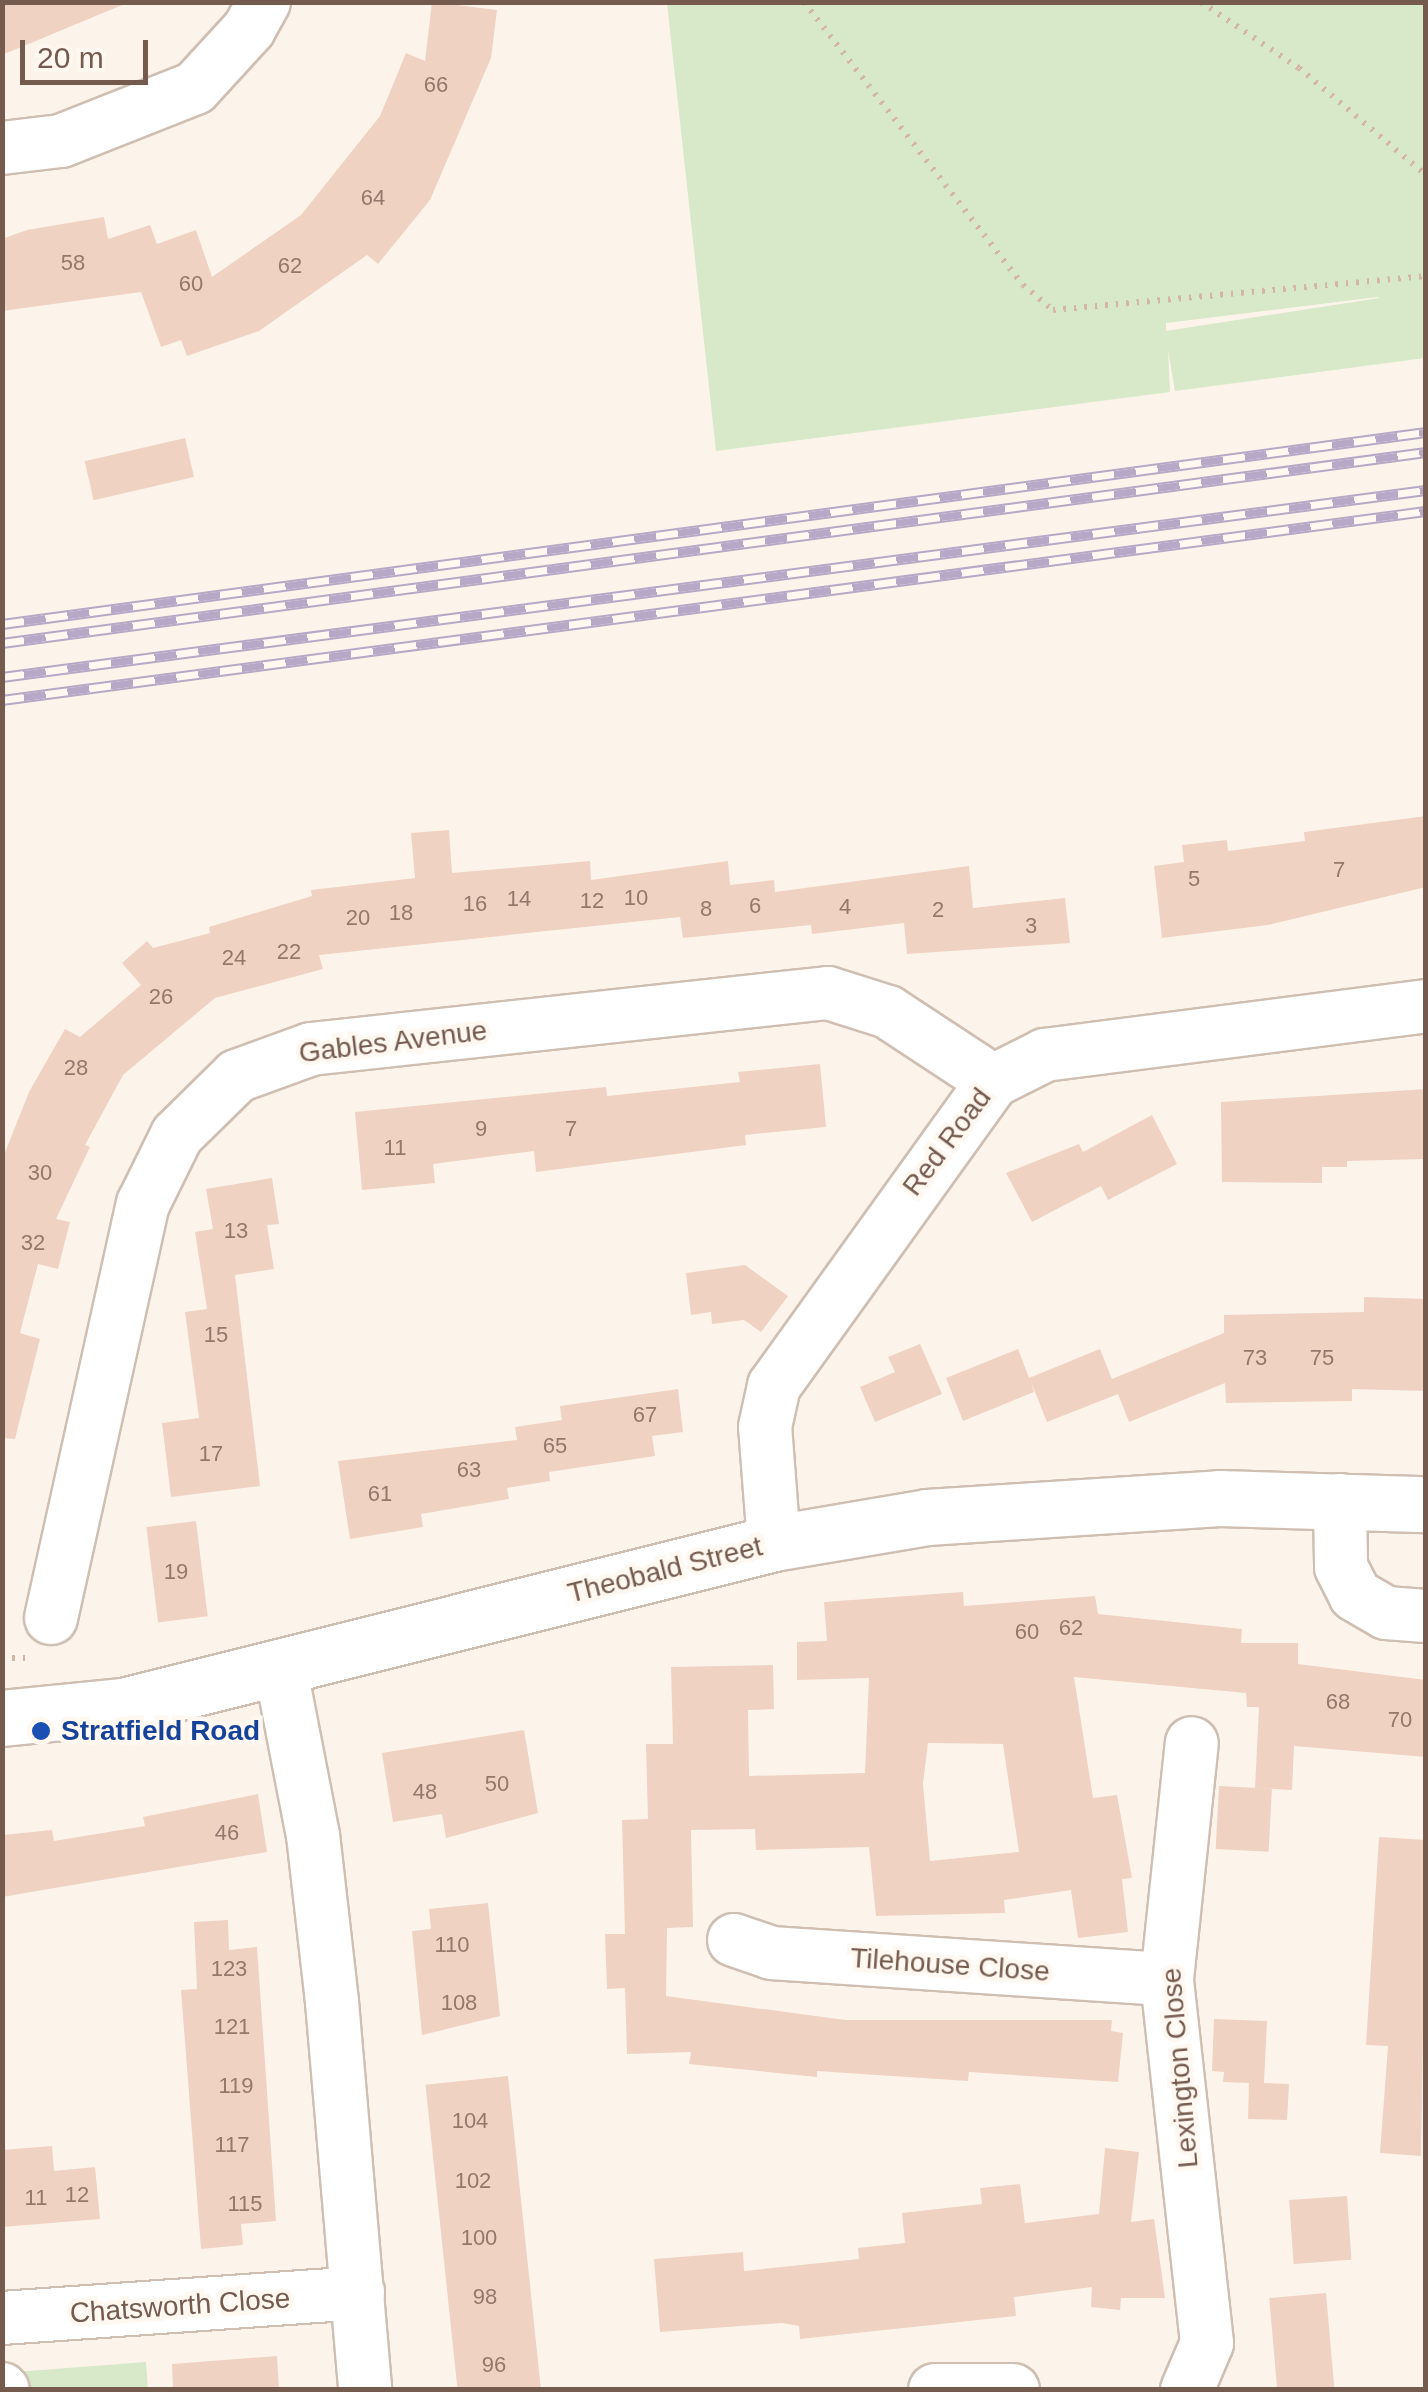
<!DOCTYPE html>
<style>
body{margin:0}
#map{position:relative;width:1428px;height:2392px;overflow:hidden;background:#fcf4ea;font-family:Helvetica,sans-serif}
div>[style]{position:absolute}
[style*='--x']{left:calc(var(--x)*1px);top:calc(var(--y)*1px);width:calc(var(--w)*1px);rotate:calc(var(--a)*1deg)}
.green>*{inset:0;background:#d7e9c8}
.building>*{inset:0;background:#f0d2c3;transform-origin:0 0}
.path>*{height:6px;margin-top:-3px;transform-origin:0;background:repeating-linear-gradient(90deg,#d5b6a5 0 2.5px,transparent 0 10.5px)}
.roads{filter:drop-shadow(2px 0 #cfbeb2) drop-shadow(-2px 0 #cfbeb2) drop-shadow(0 2px #cfbeb2) drop-shadow(0 -2px #cfbeb2)}
.minor>*{height:52px;margin:-26px;padding:0 26px;transform-origin:26px;border-radius:26px;background:#fff}
.tertiary>*{height:55px;margin:-27.5px;padding:0 27.5px;transform-origin:27.5px;border-radius:27.5px;background:#fff}
.rail>*{height:11px;margin-top:-5.5px;transform-origin:0;background:repeating-linear-gradient(90deg,#fef8f0 0 22px,#b6a8c6 0 44px);box-sizing:border-box;border-block:2px solid #b6a8c6}
.dots>*{width:28px;height:28px;translate:-50% -50%;box-sizing:border-box;border:5px solid #fef8f0;border-radius:50%}
span{translate:-50% -50%;white-space:nowrap;text-align:center;line-height:1.15;-webkit-text-stroke:9px #fef8f0;paint-order:stroke}
.number-label{font-size:22px;color:#94786b}
.number-label span{-webkit-text-stroke-width:0}
.street-label{font-size:28px;color:#755a4e}
.transit-label{font-size:28px;color:#164399;font-weight:700}
.left{translate:0 -50%;text-align:left}
.frame{position:absolute;inset:0;border:5px solid #755a4e;pointer-events:none}
.scale{position:absolute;left:20px;top:40px;width:128px;height:45px;box-sizing:border-box;border:5px solid #755a4e;border-top:0;padding-left:12px;font-size:30px;line-height:35px;white-space:nowrap;color:#755a4e;-webkit-text-stroke:8px #fef8f0;paint-order:stroke}
</style>
<div id="map">
<div class="green">
<i style="clip-path:polygon(evenodd,667px 3px,1425px 3px,1425px 358px,1175px 391px,1168px 350px,1170px 392px,716px 451px,667px 3px,1378px 297px,1379px 298px,1166px 331px,1166px 323px,1378px 297px)"></i>
<i style="clip-path:polygon(146px 2362px,148px 2389px,16px 2389px,15px 2372px)"></i>
</div>
<div class="building">
<i style="clip-path:polygon(2px 2px,127px 2px,127px 3px,2px 55px)"></i>
<i style="clip-path:polygon(432px 2px,497px 10px,491px 58px,430px 200px,378px 264px,367px 255px,259px 331px,187px 356px,181px 340px,161px 347px,141px 292px,2px 311px,2px 239px,27px 230px,104px 217px,108px 239px,150px 225px,157px 244px,196px 230px,212px 277px,301px 215px,380px 116px,406px 53px,425px 61px)"></i>
<i style="left:185px;top:438px;width:40px;height:103px;rotate:77deg"></i>
<i style="clip-path:polygon(1426px 816px,1426px 887px,1268px 925px,1162px 938px,1154px 866px,1184px 862px,1182px 845px,1227px 840px,1228px 851px,1305px 841px,1304px 832px)"></i>
<i style="clip-path:polygon(449px 830px,452px 873px,590px 861px,591px 880px,728px 861px,730px 885px,774px 880px,775px 892px,969px 866px,973px 908px,1065px 898px,1070px 943px,907px 954px,904px 923px,812px 934px,811px 925px,683px 938px,680px 917px,319px 955px,323px 969px,215px 998px,123px 1075px,85px 1145px,90px 1147px,56px 1219px,70px 1222px,58px 1269px,38px 1264px,20px 1333px,40px 1339px,15px 1439px,2px 1438px,2px 1160px,29px 1092px,65px 1029px,80px 1037px,141px 985px,122px 963px,147px 941px,153px 948px,210px 933px,209px 927px,312px 896px,311px 890px,415px 878px,411px 833px)"></i>
<i style="clip-path:polygon(820px 1064px,826px 1127px,745px 1135px,746px 1145px,536px 1172px,534px 1151px,433px 1164px,435px 1183px,362px 1190px,355px 1112px,606px 1087px,607px 1096px,740px 1082px,738px 1072px)"></i>
<i style="clip-path:polygon(1426px 1089px,1426px 1159px,1347px 1161px,1347px 1167px,1322px 1167px,1322px 1183px,1222px 1182px,1221px 1102px)"></i>
<i style="clip-path:polygon(1152px 1115px,1177px 1164px,1108px 1200px,1101px 1186px,1032px 1222px,1006px 1173px,1079px 1144px,1083px 1152px)"></i>
<i style="clip-path:polygon(272px 1178px,279px 1224px,267px 1225px,274px 1269px,235px 1275px,260px 1486px,171px 1497px,162px 1423px,199px 1418px,185px 1312px,207px 1309px,195px 1232px,213px 1229px,206px 1189px)"></i>
<i style="clip-path:polygon(745px 1265px,788px 1296px,761px 1332px,744px 1320px,712px 1324px,711px 1312px,691px 1315px,686px 1273px)"></i>
<i style="clip-path:polygon(1364px 1297px,1426px 1299px,1426px 1391px,1352px 1389px,1352px 1401px,1226px 1403px,1225px 1383px,1129px 1422px,1118px 1394px,1047px 1422px,1031px 1382px,1034px 1392px,963px 1421px,946px 1378px,1018px 1349px,1029px 1378px,1100px 1349px,1112px 1379px,1224px 1333px,1224px 1315px,1364px 1312px)"></i>
<i style="clip-path:polygon(920px 1344px,942px 1394px,875px 1422px,860px 1387px,895px 1372px,888px 1357px)"></i>
<i style="clip-path:polygon(678px 1389px,683px 1432px,652px 1436px,655px 1456px,549px 1472px,550px 1481px,507px 1488px,509px 1499px,421px 1514px,423px 1527px,350px 1539px,338px 1461px,517px 1440px,515px 1427px,562px 1420px,560px 1406px)"></i>
<i style="left:196px;top:1521px;width:96px;height:50px;rotate:83deg"></i>
<i style="clip-path:polygon(evenodd,963px 1592px,964px 1606px,1095px 1596px,1098px 1614px,1242px 1629px,1241px 1643px,1298px 1643px,1298px 1664px,1426px 1680px,1426px 1757px,1294px 1746px,1292px 1790px,1255px 1788px,1259px 1707px,1247px 1707px,1246px 1693px,1074px 1677px,1093px 1798px,1117px 1795px,1132px 1878px,1122px 1879px,1128px 1932px,1078px 1938px,1071px 1890px,1004px 1900px,1005px 1913px,876px 1916px,869px 1847px,756px 1850px,755px 1829px,691px 1830px,693px 1927px,667px 1928px,666px 1996px,845px 2020px,1112px 2020px,1111px 2031px,1123px 2033px,1118px 2082px,969px 2072px,968px 2081px,817px 2071px,817px 2077px,689px 2064px,691px 2052px,627px 2054px,625px 1988px,607px 1989px,605px 1934px,625px 1934px,622px 1820px,648px 1819px,646px 1744px,673px 1744px,671px 1667px,773px 1665px,774px 1709px,748px 1710px,749px 1776px,865px 1773px,869px 1678px,797px 1680px,797px 1642px,827px 1641px,824px 1602px,963px 1592px,928px 1743px,1003px 1744px,1019px 1852px,930px 1861px,923px 1784px,928px 1743px)"></i>
<i style="clip-path:polygon(524px 1730px,538px 1813px,446px 1838px,442px 1814px,393px 1822px,382px 1753px)"></i>
<i style="left:1219px;top:1786px;width:53px;height:63px;rotate:3deg"></i>
<i style="clip-path:polygon(258px 1794px,267px 1852px,2px 1897px,2px 1835px,52px 1830px,54px 1841px,145px 1826px,143px 1817px)"></i>
<i style="clip-path:polygon(1379px 1837px,1426px 1840px,1421px 2156px,1380px 2153px,1388px 2046px,1366px 2045px)"></i>
<i style="clip-path:polygon(488px 1903px,500px 2016px,422px 2035px,412px 1931px,431px 1929px,429px 1909px)"></i>
<i style="clip-path:polygon(228px 1920px,229px 1950px,257px 1947px,276px 2221px,241px 2224px,243px 2245px,201px 2249px,181px 1990px,197px 1989px,194px 1922px)"></i>
<i style="clip-path:polygon(1214px 2019px,1267px 2021px,1264px 2083px,1289px 2084px,1287px 2120px,1248px 2119px,1249px 2083px,1223px 2082px,1224px 2072px,1212px 2071px)"></i>
<i style="left:508px;top:2076px;width:316px;height:83px;rotate:84deg"></i>
<i style="clip-path:polygon(52px 2146px,54px 2171px,95px 2167px,100px 2219px,2px 2227px,2px 2150px)"></i>
<i style="clip-path:polygon(1105px 2148px,1139px 2152px,1131px 2222px,1154px 2219px,1165px 2298px,1121px 2298px,1120px 2310px,1091px 2307px,1092px 2287px,1014px 2297px,1016px 2316px,800px 2339px,799px 2326px,782px 2323px,660px 2332px,654px 2259px,743px 2252px,744px 2271px,859px 2259px,858px 2248px,905px 2243px,902px 2213px,982px 2204px,980px 2188px,1020px 2184px,1025px 2223px,1099px 2214px)"></i>
<i style="left:1347px;top:2196px;width:64px;height:58px;rotate:86deg"></i>
<i style="left:1326px;top:2293px;width:97px;height:57px;rotate:85deg"></i>
<i style="clip-path:polygon(277px 2356px,279px 2390px,173px 2390px,172px 2364px)"></i>
</div>
<div class="path">
<i style="--x:804;--y:2;--w:358;--a:52.3"></i>
<i style="--x:1023;--y:285;--w:39;--a:40"></i>
<i style="--x:1053;--y:310;--w:375;--a:-5.2"></i>
<i style="--x:1201;--y:2;--w:118;--a:34"></i>
<i style="--x:1299;--y:68;--w:166;--a:40.1"></i>
<i style="--x:2;--y:1658;--w:24;--a:0"></i>
</div>
<div class="roads">
<div class="minor">
<i style="--x:2;--y:148;--w:59;--a:-6.8"></i>
<i style="--x:61;--y:141;--w:144;--a:-21.6"></i>
<i style="--x:195;--y:88;--w:80;--a:-47.5"></i>
<i style="--x:249;--y:29;--w:31;--a:-61"></i>
<i style="--x:1340;--y:1500;--w:67;--a:89.1"></i>
<i style="--x:1341;--y:1567;--w:31;--a:63"></i>
<i style="--x:1355;--y:1595;--w:36;--a:30"></i>
<i style="--x:1386;--y:1613;--w:40;--a:4.3"></i>
<i style="--x:774;--y:1543;--w:116;--a:-94.4"></i>
<i style="--x:765;--y:1427;--w:42;--a:-77.6"></i>
<i style="--x:774;--y:1386;--w:375;--a:-54.3"></i>
<i style="--x:993;--y:1081;--w:58;--a:-26.6"></i>
<i style="--x:1045;--y:1055;--w:384;--a:-7.3"></i>
<i style="--x:51;--y:1618;--w:424;--a:-77.5"></i>
<i style="--x:143;--y:1204;--w:77;--a:-63.8"></i>
<i style="--x:177;--y:1135;--w:84;--a:-44.5"></i>
<i style="--x:237;--y:1076;--w:79;--a:-20"></i>
<i style="--x:311;--y:1049;--w:520;--a:-6.18"></i>
<i style="--x:828;--y:993;--w:63;--a:17.6"></i>
<i style="--x:888;--y:1012;--w:126;--a:33.3"></i>
<i style="--x:281;--y:1671;--w:167;--a:79"></i>
<i style="--x:313;--y:1835;--w:168;--a:83.5"></i>
<i style="--x:332;--y:2002;--w:389;--a:85.1"></i>
<i style="--x:734;--y:1940;--w:39;--a:19"></i>
<i style="--x:771;--y:1953;--w:397;--a:3.8"></i>
<i style="--x:2;--y:2318;--w:357;--a:-4"></i>
<i style="--x:2;--y:2389;--w:1;--a:45"></i>
<i style="--x:935;--y:2390;--w:78;--a:0"></i>
<i style="--x:1187;--y:2390;--w:51;--a:-66.9"></i>
<i style="--x:1207;--y:2343;--w:366;--a:-96.3"></i>
<i style="--x:1167;--y:1979;--w:237;--a:-84"></i>
</div>
<div class="tertiary">
<i style="--x:2;--y:1718;--w:122;--a:-5.7"></i>
<i style="--x:123;--y:1706;--w:671;--a:-14.06"></i>
<i style="--x:774;--y:1543;--w:155;--a:-9.6"></i>
<i style="--x:927;--y:1517;--w:293;--a:-3.7"></i>
<i style="--x:1219;--y:1498;--w:207;--a:1.7"></i>
</div>
</div>
<div class="rail">
<i style="--x:2;--y:624;--w:1437;--a:-7.68"></i>
<i style="--x:2;--y:643;--w:1437;--a:-7.64"></i>
<i style="--x:2;--y:677;--w:1436;--a:-7.48"></i>
<i style="--x:2;--y:700;--w:1436;--a:-7.56"></i>
</div>
<div class="dots">
<i style="left:41px;top:1731px;background:#1a4fb4"></i>
</div>
<div class="number-label">
<span style="left:436px;top:85px">66</span>
<span style="left:373px;top:198px">64</span>
<span style="left:73px;top:263px">58</span>
<span style="left:290px;top:266px">62</span>
<span style="left:191px;top:284px">60</span>
<span style="left:1339px;top:870px">7</span>
<span style="left:1194px;top:879px">5</span>
<span style="left:636px;top:898px">10</span>
<span style="left:519px;top:899px">14</span>
<span style="left:592px;top:901px">12</span>
<span style="left:475px;top:904px">16</span>
<span style="left:755px;top:906px">6</span>
<span style="left:845px;top:907px">4</span>
<span style="left:706px;top:909px">8</span>
<span style="left:938px;top:910px">2</span>
<span style="left:401px;top:913px">18</span>
<span style="left:358px;top:918px">20</span>
<span style="left:1031px;top:926px">3</span>
<span style="left:289px;top:952px">22</span>
<span style="left:234px;top:958px">24</span>
<span style="left:161px;top:997px">26</span>
<span style="left:76px;top:1068px">28</span>
<span style="left:481px;top:1129px">9</span>
<span style="left:571px;top:1129px">7</span>
<span style="left:395px;top:1148px">11</span>
<span style="left:40px;top:1173px">30</span>
<span style="left:236px;top:1231px">13</span>
<span style="left:33px;top:1243px">32</span>
<span style="left:216px;top:1335px">15</span>
<span style="left:1255px;top:1358px">73</span>
<span style="left:1322px;top:1358px">75</span>
<span style="left:645px;top:1415px">67</span>
<span style="left:555px;top:1446px">65</span>
<span style="left:211px;top:1454px">17</span>
<span style="left:469px;top:1470px">63</span>
<span style="left:380px;top:1494px">61</span>
<span style="left:176px;top:1572px">19</span>
<span style="left:1071px;top:1628px">62</span>
<span style="left:1027px;top:1632px">60</span>
<span style="left:1338px;top:1702px">68</span>
<span style="left:1400px;top:1720px">70</span>
<span style="left:497px;top:1784px">50</span>
<span style="left:425px;top:1792px">48</span>
<span style="left:227px;top:1833px">46</span>
<span style="left:452px;top:1945px">110</span>
<span style="left:229px;top:1969px">123</span>
<span style="left:459px;top:2003px">108</span>
<span style="left:232px;top:2027px">121</span>
<span style="left:236px;top:2086px">119</span>
<span style="left:470px;top:2121px">104</span>
<span style="left:232px;top:2145px">117</span>
<span style="left:473px;top:2181px">102</span>
<span style="left:77px;top:2195px">12</span>
<span style="left:36px;top:2198px">11</span>
<span style="left:245px;top:2204px">115</span>
<span style="left:479px;top:2238px">100</span>
<span style="left:485px;top:2297px">98</span>
<span style="left:494px;top:2365px">96</span>
</div>
<div class="street-label">
<span style="left:393px;top:1042px;rotate:-7deg">Gables Avenue</span>
<span style="left:947px;top:1142px;rotate:-53deg">Red Road</span>
<span style="left:665px;top:1570px;rotate:-14deg">Theobald Street</span>
<span style="left:950px;top:1965px;rotate:4deg">Tilehouse Close</span>
<span style="left:1180px;top:2068px;rotate:-95deg">Lexington Close</span>
<span style="left:180px;top:2306px;rotate:-4deg">Chatsworth Close</span>
</div>
<div class="transit-label">
<span class="left" style="left:61px;top:1731px">Stratfield Road</span>
</div>
<div class="frame"></div>
<div class="scale">20 m</div>
</div>
